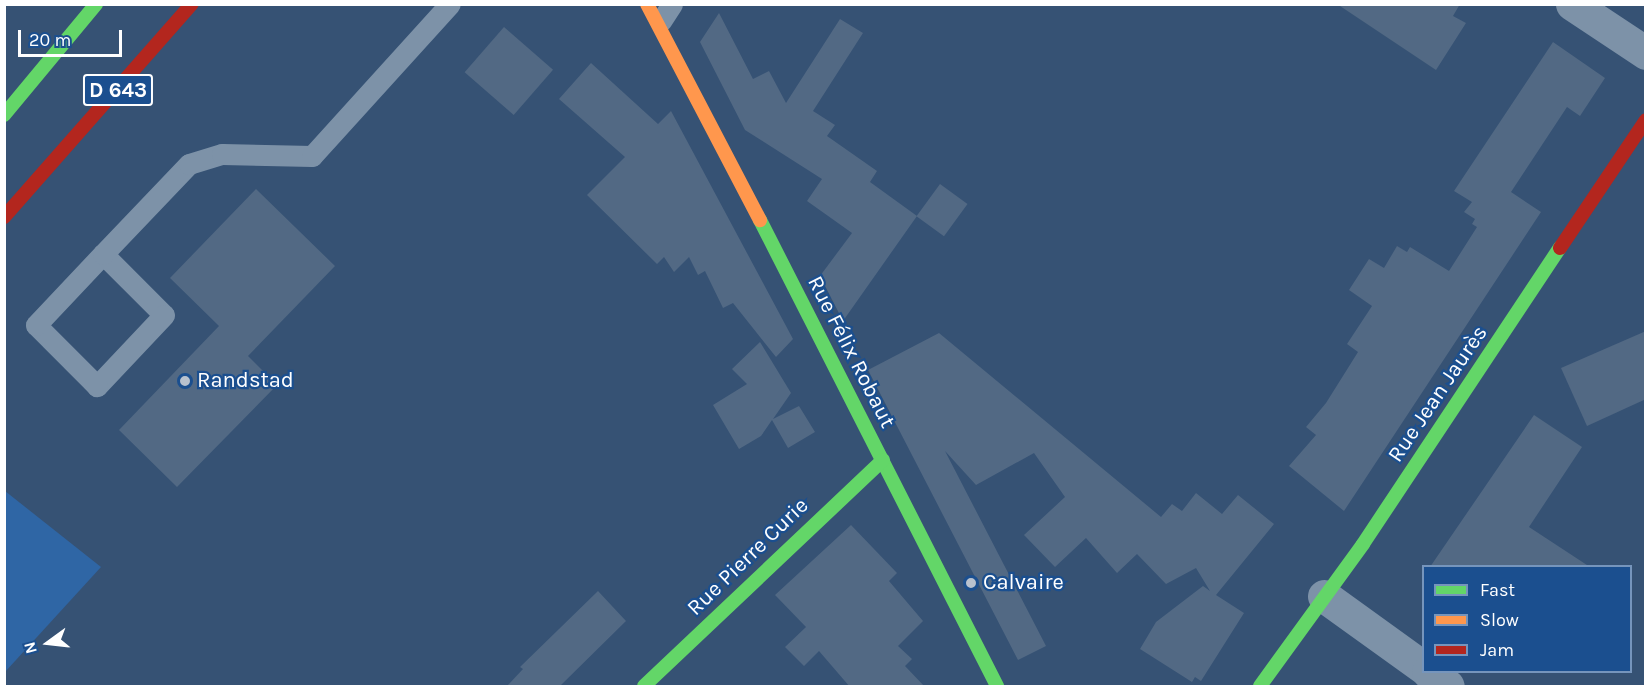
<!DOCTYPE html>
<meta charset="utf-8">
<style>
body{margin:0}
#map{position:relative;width:1650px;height:691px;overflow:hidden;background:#365274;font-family:Karla,sans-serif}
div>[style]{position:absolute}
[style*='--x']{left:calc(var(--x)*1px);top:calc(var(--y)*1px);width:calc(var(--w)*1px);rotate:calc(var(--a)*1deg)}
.green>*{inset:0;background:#2f66a5}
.building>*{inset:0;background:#526984;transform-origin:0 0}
.lane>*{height:21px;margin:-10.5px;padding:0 10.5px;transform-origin:10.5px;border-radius:10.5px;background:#7d92a8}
.street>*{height:33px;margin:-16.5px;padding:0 16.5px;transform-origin:16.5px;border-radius:16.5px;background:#7d92a8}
.fast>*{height:14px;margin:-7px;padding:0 7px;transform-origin:7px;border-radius:7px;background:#63d668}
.slow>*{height:14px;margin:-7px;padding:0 7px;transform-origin:7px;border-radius:7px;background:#ff974d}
.jam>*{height:14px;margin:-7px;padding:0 7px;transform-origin:7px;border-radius:7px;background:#b3261e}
.dots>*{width:16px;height:16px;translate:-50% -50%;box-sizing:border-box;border:3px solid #1b4f8f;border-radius:50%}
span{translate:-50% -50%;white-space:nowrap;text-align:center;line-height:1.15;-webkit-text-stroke:4.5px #1b4f8f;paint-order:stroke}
.shield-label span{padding:2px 4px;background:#1b4f8f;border:2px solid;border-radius:4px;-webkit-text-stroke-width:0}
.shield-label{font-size:21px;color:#fff;font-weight:700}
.street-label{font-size:22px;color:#fff}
.poi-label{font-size:22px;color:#fff}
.left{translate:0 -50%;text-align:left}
.frame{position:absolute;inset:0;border:6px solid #fff;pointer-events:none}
.legend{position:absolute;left:1422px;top:565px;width:210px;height:108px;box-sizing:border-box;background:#1b4f8f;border:2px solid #7695bc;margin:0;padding:8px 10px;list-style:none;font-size:18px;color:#fff}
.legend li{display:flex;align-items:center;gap:12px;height:30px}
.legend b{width:30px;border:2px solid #7695bc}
.north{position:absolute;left:18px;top:613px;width:60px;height:60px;-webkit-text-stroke:4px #1b4f8f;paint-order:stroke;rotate:255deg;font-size:16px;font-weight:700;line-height:24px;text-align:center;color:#fff}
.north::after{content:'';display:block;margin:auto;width:21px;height:27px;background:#fff;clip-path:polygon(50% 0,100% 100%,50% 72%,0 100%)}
.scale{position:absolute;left:18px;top:30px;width:104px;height:27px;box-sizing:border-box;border:3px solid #fff;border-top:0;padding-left:8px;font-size:18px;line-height:21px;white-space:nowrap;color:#fff;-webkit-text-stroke:4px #1b4f8f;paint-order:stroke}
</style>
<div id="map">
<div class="green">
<i style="clip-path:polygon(5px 491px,101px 567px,5px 672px,4px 672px)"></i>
</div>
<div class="building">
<i style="clip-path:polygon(1337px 4px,1460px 4px,1453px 16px,1466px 23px,1436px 70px)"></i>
<i style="clip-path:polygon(719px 13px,753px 79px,769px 71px,786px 103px,840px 19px,863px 33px,813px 111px,835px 125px,827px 136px,877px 171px,870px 182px,917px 216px,843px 321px,820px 276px,852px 233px,807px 201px,822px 179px,745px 130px,700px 42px)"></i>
<i style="left:504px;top:27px;width:65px;height:60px;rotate:41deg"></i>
<i style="clip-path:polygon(1553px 42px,1605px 78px,1580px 116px,1567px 107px,1511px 192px,1541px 212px,1344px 511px,1289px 466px,1316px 435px,1306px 427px,1326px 403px,1358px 352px,1347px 344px,1372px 306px,1349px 290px,1369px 259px,1384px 268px,1397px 246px,1407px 252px,1410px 247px,1449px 271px,1477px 227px,1472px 224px,1475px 219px,1464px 212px,1472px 202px,1454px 191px)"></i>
<i style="clip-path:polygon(591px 63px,658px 124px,671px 111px,793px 339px,776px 357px,733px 303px,723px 308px,705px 271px,698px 275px,689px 257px,674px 272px,664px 257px,657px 264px,587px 195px,625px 157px,559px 99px)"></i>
<i style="left:940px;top:184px;width:34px;height:40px;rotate:36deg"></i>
<i style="clip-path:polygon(256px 189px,335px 266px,248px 356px,277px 385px,177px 487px,119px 430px,219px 326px,170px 278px)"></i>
<i style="clip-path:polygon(1646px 331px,1646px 399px,1587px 426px,1561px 368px)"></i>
<i style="clip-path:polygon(939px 333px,1161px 517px,1172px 504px,1182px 511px,1196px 493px,1222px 514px,1238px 495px,1274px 524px,1216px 595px,1244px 613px,1201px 681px,1195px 677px,1192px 682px,1140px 649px,1156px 622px,1203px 586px,1210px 591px,1196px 568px,1166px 584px,1137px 554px,1117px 573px,1086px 538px,1055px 567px,1024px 535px,1065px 497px,1034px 453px,976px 485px,945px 451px,1046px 646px,1018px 660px,868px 370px)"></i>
<i style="clip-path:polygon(760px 342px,791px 393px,773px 419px,799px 406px,815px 432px,788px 448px,772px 420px,761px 436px,739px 449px,713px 405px,747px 384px,732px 369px)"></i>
<i style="clip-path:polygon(1534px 415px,1582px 447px,1529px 527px,1590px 567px,1430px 567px)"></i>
<i style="clip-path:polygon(851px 525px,897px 573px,889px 581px,923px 621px,898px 646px,912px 659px,905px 666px,925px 687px,850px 687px,819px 651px,804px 666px,785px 647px,806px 627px,775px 595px)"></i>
<i style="clip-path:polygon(598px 591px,626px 621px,559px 687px,506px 687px,523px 669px,520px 667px)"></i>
</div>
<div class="lane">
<i style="--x:661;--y:21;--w:20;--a:-57"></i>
<i style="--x:103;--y:254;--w:86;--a:45"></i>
<i style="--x:164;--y:315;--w:98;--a:133.3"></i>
<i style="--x:97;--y:386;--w:86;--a:-135"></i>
<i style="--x:36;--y:325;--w:98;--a:-46.7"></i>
<i style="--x:103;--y:254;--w:124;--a:-46.3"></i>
<i style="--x:189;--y:164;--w:34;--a:-17"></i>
<i style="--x:222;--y:154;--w:90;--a:1.3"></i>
<i style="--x:312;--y:156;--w:205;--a:-47.8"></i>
</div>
<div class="street">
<i style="--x:1572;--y:4;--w:89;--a:33.5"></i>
<i style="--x:1324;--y:596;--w:123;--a:35.8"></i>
<i style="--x:1428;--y:672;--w:24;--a:35"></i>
</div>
<div class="fast">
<i style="--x:4;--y:115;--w:144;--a:-50.3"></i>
<i style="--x:760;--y:220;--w:523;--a:63.04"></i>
<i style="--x:644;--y:686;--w:329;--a:-43.4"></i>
<i style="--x:1260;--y:686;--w:175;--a:-54"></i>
<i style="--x:1363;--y:544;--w:356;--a:-56.4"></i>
</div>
<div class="slow">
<i style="--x:647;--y:4;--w:244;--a:62.4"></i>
</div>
<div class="jam">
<i style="--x:4;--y:217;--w:284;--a:-48.6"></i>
<i style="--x:1560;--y:248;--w:154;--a:-56.1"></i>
</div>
<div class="dots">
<i style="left:185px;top:381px;background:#b9c2ce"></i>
<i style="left:971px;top:583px;background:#b9c2ce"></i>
</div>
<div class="shield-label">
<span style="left:118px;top:90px">D 643</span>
</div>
<div class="street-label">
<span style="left:851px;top:352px;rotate:63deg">Rue Félix Robaut</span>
<span style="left:1438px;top:394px;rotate:-56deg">Rue Jean Jaurès</span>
<span style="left:748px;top:557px;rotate:-44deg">Rue Pierre Curie</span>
</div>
<div class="poi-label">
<span class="left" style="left:197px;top:381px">Randstad</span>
<span class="left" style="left:983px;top:583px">Calvaire</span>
</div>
<div class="frame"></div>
<ul class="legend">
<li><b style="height:8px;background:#63d668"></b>Fast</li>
<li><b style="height:8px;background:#ff974d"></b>Slow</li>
<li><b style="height:8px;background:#b3261e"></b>Jam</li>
</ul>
<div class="north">N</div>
<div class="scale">20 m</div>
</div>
